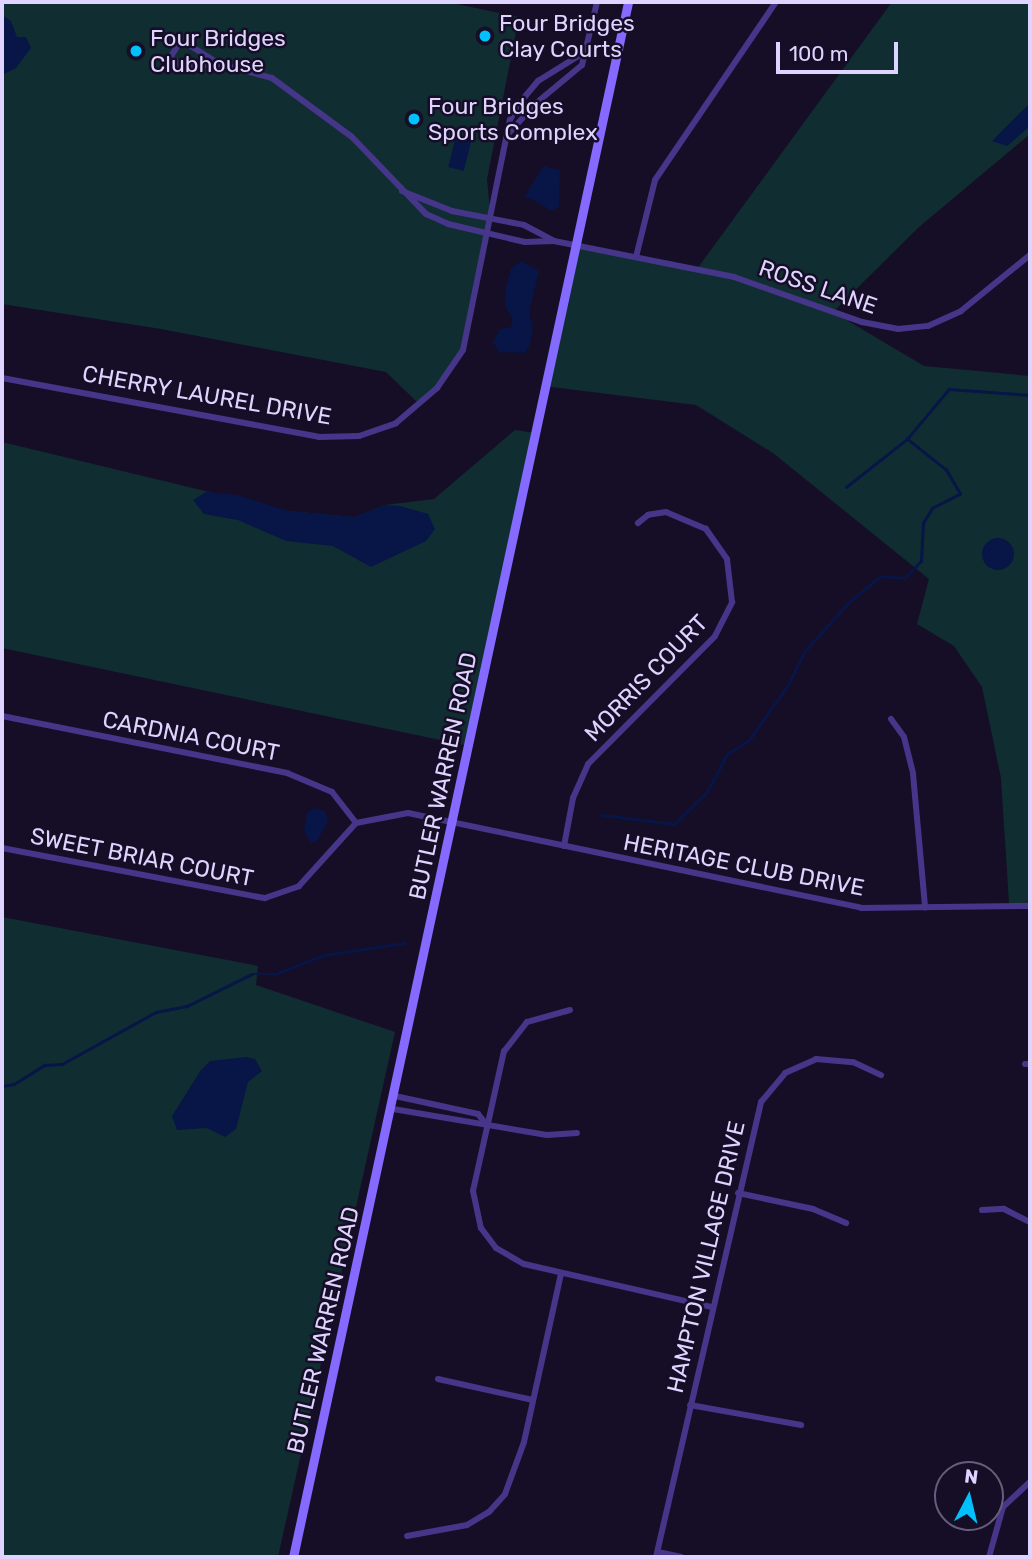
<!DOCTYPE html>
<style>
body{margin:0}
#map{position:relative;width:1032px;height:1559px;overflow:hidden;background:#160e27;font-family:Rubik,sans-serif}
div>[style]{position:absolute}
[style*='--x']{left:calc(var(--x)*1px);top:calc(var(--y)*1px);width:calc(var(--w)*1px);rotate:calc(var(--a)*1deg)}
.green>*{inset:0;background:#102e31}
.water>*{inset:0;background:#071547;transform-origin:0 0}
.round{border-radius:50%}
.stream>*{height:2.5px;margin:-1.25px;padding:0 1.25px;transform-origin:1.25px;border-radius:1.25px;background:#071547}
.street>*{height:6px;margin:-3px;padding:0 3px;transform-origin:3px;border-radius:3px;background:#453689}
.secondary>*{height:9px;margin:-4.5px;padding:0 4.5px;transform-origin:4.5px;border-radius:4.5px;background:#846aff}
.dots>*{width:19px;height:19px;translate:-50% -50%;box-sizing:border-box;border:4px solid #160e27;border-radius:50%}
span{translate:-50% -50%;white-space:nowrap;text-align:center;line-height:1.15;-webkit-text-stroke:5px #160e27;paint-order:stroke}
.poi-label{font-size:23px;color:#dfd3ff}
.left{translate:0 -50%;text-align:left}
.street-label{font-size:23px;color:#dfd3ff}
.frame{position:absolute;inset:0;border:4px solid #dfd3ff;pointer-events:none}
.north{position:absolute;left:934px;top:1461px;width:70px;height:70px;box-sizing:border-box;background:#160e27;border:2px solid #665d7d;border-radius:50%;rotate:7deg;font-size:19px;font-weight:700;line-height:28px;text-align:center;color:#dfd3ff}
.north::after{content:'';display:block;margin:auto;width:24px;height:32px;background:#00c0fe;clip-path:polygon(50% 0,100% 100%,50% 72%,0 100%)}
.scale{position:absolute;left:776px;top:42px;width:122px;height:32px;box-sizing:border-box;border:4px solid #dfd3ff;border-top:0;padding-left:9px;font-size:21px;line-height:24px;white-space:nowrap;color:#dfd3ff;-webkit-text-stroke:5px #160e27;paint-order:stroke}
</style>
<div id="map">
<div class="green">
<i style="clip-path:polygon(2px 2px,447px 2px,519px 17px,487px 179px,491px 221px,463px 350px,445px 379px,419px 404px,386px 372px,161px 329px,2px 304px)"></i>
<i style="clip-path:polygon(892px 2px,1030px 2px,1030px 134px,919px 227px,833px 312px,924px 366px,1030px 376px,1030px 906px,1009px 903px,1001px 778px,982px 687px,954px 646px,917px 624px,929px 579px,773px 453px,696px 405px,544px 386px,574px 245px,697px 269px)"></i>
<i style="clip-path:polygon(515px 430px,535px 433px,469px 746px,2px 648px,2px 442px,288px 511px,354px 517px,385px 505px,434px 499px)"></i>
<i style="clip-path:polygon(2px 917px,258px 966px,256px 985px,395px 1032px,278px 1557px,2px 1557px)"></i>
</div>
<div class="water">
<i style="clip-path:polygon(2px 15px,11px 21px,17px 37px,26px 37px,31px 48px,16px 68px,2px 75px)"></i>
<i style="clip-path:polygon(1030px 103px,1030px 126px,1007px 146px,992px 141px)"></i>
<i style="left:456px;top:136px;width:16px;height:32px;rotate:14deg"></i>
<i style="clip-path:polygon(543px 166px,560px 170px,559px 206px,552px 211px,525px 196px)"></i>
<i style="clip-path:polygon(521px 261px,539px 271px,529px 313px,533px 330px,529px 347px,524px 353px,499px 352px,493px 342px,500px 329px,511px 327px,513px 320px,505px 306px,506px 286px,511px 269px)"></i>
<i style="clip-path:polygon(206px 492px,237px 495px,288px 511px,354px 517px,385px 505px,400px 506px,428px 514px,435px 529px,426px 541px,371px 567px,333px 546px,286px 541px,238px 520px,204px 514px,193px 500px)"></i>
<i class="round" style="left:982px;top:538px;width:32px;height:32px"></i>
<i style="clip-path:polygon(314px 808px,325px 811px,328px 821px,318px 840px,311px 843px,304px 831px,307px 813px)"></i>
<i style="clip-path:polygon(246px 1057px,255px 1059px,262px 1071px,248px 1082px,236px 1129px,225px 1137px,207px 1128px,177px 1130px,172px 1116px,201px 1070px,210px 1061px)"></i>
</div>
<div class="stream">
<i style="--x:846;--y:487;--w:78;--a:-38.2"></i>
<i style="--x:907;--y:439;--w:65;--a:-50"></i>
<i style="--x:949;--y:389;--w:81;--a:4.2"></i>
<i style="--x:603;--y:815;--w:72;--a:7.2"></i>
<i style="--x:674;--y:824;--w:46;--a:-44.1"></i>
<i style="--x:707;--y:792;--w:43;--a:-62.2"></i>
<i style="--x:727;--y:754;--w:26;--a:-32"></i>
<i style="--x:749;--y:740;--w:67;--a:-54.7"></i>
<i style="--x:788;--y:685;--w:37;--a:-64"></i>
<i style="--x:804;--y:652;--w:67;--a:-48"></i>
<i style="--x:849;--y:602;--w:41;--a:-39.1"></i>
<i style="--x:881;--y:576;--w:24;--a:5"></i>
<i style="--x:905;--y:578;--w:23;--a:-47"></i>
<i style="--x:921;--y:561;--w:38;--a:-87"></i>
<i style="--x:923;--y:523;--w:17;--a:-59"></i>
<i style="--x:932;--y:508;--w:31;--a:-27"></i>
<i style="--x:960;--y:494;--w:28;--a:-120"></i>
<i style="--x:946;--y:470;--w:50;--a:-141.5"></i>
<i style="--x:2;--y:1086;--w:12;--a:-9"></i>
<i style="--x:14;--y:1084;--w:36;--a:-32"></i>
<i style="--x:45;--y:1065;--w:17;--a:-3"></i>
<i style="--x:62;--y:1064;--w:107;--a:-29"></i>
<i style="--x:156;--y:1012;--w:32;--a:-11"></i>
<i style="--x:187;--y:1006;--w:72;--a:-26.2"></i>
<i style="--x:252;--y:974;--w:23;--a:0"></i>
<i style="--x:275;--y:974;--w:53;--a:-21.2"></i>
<i style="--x:324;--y:955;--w:81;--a:-8.5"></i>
</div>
<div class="street">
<i style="--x:220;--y:64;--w:38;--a:177"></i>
<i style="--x:182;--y:66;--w:14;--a:-146"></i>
<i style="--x:170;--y:58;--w:15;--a:-58"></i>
<i style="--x:178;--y:45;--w:11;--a:0"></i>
<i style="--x:189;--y:45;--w:36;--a:32"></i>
<i style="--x:220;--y:64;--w:54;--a:15.1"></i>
<i style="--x:272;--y:78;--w:99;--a:36.4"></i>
<i style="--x:352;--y:137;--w:107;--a:46.1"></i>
<i style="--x:426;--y:214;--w:24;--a:24"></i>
<i style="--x:448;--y:224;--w:79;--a:13.2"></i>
<i style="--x:525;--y:242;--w:29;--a:-2"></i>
<i style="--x:510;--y:132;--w:38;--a:-48"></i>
<i style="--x:535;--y:104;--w:61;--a:-39.7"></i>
<i style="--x:582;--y:65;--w:65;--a:-76.6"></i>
<i style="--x:402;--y:191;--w:54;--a:21.8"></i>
<i style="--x:452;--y:211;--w:73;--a:11"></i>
<i style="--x:524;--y:225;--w:34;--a:28"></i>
<i style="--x:554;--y:241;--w:184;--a:11.3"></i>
<i style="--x:734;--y:277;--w:136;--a:19.4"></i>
<i style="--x:862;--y:322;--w:37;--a:11"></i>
<i style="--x:898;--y:329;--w:30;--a:-6"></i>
<i style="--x:928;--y:326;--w:36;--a:-24"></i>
<i style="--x:961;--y:311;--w:89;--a:-39.1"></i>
<i style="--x:636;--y:257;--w:79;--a:-76.1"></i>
<i style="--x:655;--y:180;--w:215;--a:-55.8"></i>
<i style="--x:2;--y:378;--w:322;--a:10.5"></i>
<i style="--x:319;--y:437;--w:40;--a:-1.4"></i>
<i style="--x:359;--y:436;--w:39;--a:-19"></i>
<i style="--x:396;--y:423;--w:54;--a:-40.5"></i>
<i style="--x:437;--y:388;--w:46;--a:-55.6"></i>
<i style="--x:463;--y:350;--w:235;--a:-78.5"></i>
<i style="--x:510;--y:120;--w:16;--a:-63"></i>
<i style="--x:517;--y:106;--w:33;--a:-50"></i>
<i style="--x:538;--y:81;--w:59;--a:-31.8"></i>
<i style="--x:2;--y:716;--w:291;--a:11.3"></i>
<i style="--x:287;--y:773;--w:49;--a:22.9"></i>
<i style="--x:332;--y:792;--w:39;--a:52"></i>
<i style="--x:891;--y:719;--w:22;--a:54"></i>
<i style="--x:904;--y:737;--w:38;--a:76"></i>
<i style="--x:913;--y:774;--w:134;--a:84.8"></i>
<i style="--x:564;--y:846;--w:49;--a:-79.4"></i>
<i style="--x:573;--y:798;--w:37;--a:-66"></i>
<i style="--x:588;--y:764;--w:180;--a:-45.2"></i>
<i style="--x:715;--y:636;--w:38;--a:-63"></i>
<i style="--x:732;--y:602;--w:43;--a:-96.6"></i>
<i style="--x:727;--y:559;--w:37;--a:-125"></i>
<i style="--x:706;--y:529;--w:43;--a:-157"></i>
<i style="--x:666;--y:512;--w:18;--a:171"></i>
<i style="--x:648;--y:515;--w:13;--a:141"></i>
<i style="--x:2;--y:848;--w:268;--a:10.8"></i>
<i style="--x:265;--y:898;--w:36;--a:-19"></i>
<i style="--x:299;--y:886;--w:85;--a:-47.9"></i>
<i style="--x:356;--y:823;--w:53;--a:-10.9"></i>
<i style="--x:408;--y:813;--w:463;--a:11.8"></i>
<i style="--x:861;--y:908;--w:169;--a:-0.7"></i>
<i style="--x:570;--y:1010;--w:45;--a:164.4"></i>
<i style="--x:527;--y:1022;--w:37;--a:128"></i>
<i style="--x:504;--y:1051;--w:143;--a:102.5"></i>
<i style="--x:473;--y:1191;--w:38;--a:78"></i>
<i style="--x:481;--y:1228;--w:25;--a:53"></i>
<i style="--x:496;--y:1248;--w:32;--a:30"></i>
<i style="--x:524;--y:1264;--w:193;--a:12.9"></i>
<i style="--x:1025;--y:1064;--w:5;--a:0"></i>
<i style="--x:395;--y:1096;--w:85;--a:12.2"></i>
<i style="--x:478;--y:1114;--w:13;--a:51"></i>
<i style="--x:393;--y:1109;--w:156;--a:9.6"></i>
<i style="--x:547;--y:1135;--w:30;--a:-4"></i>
<i style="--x:738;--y:1193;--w:77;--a:12"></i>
<i style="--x:813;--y:1209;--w:36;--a:23"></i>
<i style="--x:982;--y:1210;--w:22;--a:-3"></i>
<i style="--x:1004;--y:1209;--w:29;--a:27"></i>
<i style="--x:438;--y:1379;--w:97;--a:12.5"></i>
<i style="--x:690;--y:1405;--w:113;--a:10.2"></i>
<i style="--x:407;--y:1536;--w:61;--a:-10.4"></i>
<i style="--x:467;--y:1525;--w:26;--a:-31"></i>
<i style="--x:489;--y:1512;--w:24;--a:-48"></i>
<i style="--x:505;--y:1494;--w:55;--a:-69.9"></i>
<i style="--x:524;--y:1442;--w:172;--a:-77.6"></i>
<i style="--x:658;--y:1552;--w:24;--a:12"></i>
<i style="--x:656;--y:1557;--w:467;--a:-77"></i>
<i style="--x:761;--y:1102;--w:38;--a:-50"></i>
<i style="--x:785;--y:1073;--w:34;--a:-24"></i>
<i style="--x:816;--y:1059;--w:37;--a:5"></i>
<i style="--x:853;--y:1062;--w:31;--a:25"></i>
<i style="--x:989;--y:1557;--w:52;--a:-74.4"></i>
<i style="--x:1003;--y:1507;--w:37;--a:-43"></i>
</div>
<div class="secondary">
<i style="--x:293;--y:1557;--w:1591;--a:-77.84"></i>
</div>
<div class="dots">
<i style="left:485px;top:36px;background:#00c0fe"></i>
<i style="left:136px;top:51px;background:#00c0fe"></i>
<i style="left:414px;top:119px;background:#00c0fe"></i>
</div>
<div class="poi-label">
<span class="left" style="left:499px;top:36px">Four Bridges<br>Clay Courts</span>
<span class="left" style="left:150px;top:51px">Four Bridges<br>Clubhouse</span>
<span class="left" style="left:428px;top:119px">Four Bridges<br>Sports Complex</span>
</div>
<div class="street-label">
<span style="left:818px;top:287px;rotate:19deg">ROSS LANE</span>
<span style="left:207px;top:395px;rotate:10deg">CHERRY LAUREL DRIVE</span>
<span style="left:646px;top:678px;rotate:-46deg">MORRIS COURT</span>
<span style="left:191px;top:736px;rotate:11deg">CARDNIA COURT</span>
<span style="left:443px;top:776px;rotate:-78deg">BUTLER WARREN ROAD</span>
<span style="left:142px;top:857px;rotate:11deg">SWEET BRIAR COURT</span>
<span style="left:744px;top:865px;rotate:11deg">HERITAGE CLUB DRIVE</span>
<span style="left:706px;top:1257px;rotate:-77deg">HAMPTON VILLAGE DRIVE</span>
<span style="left:323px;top:1330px;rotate:-77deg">BUTLER WARREN ROAD</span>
</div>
<div class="frame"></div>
<div class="north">N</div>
<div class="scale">100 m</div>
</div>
